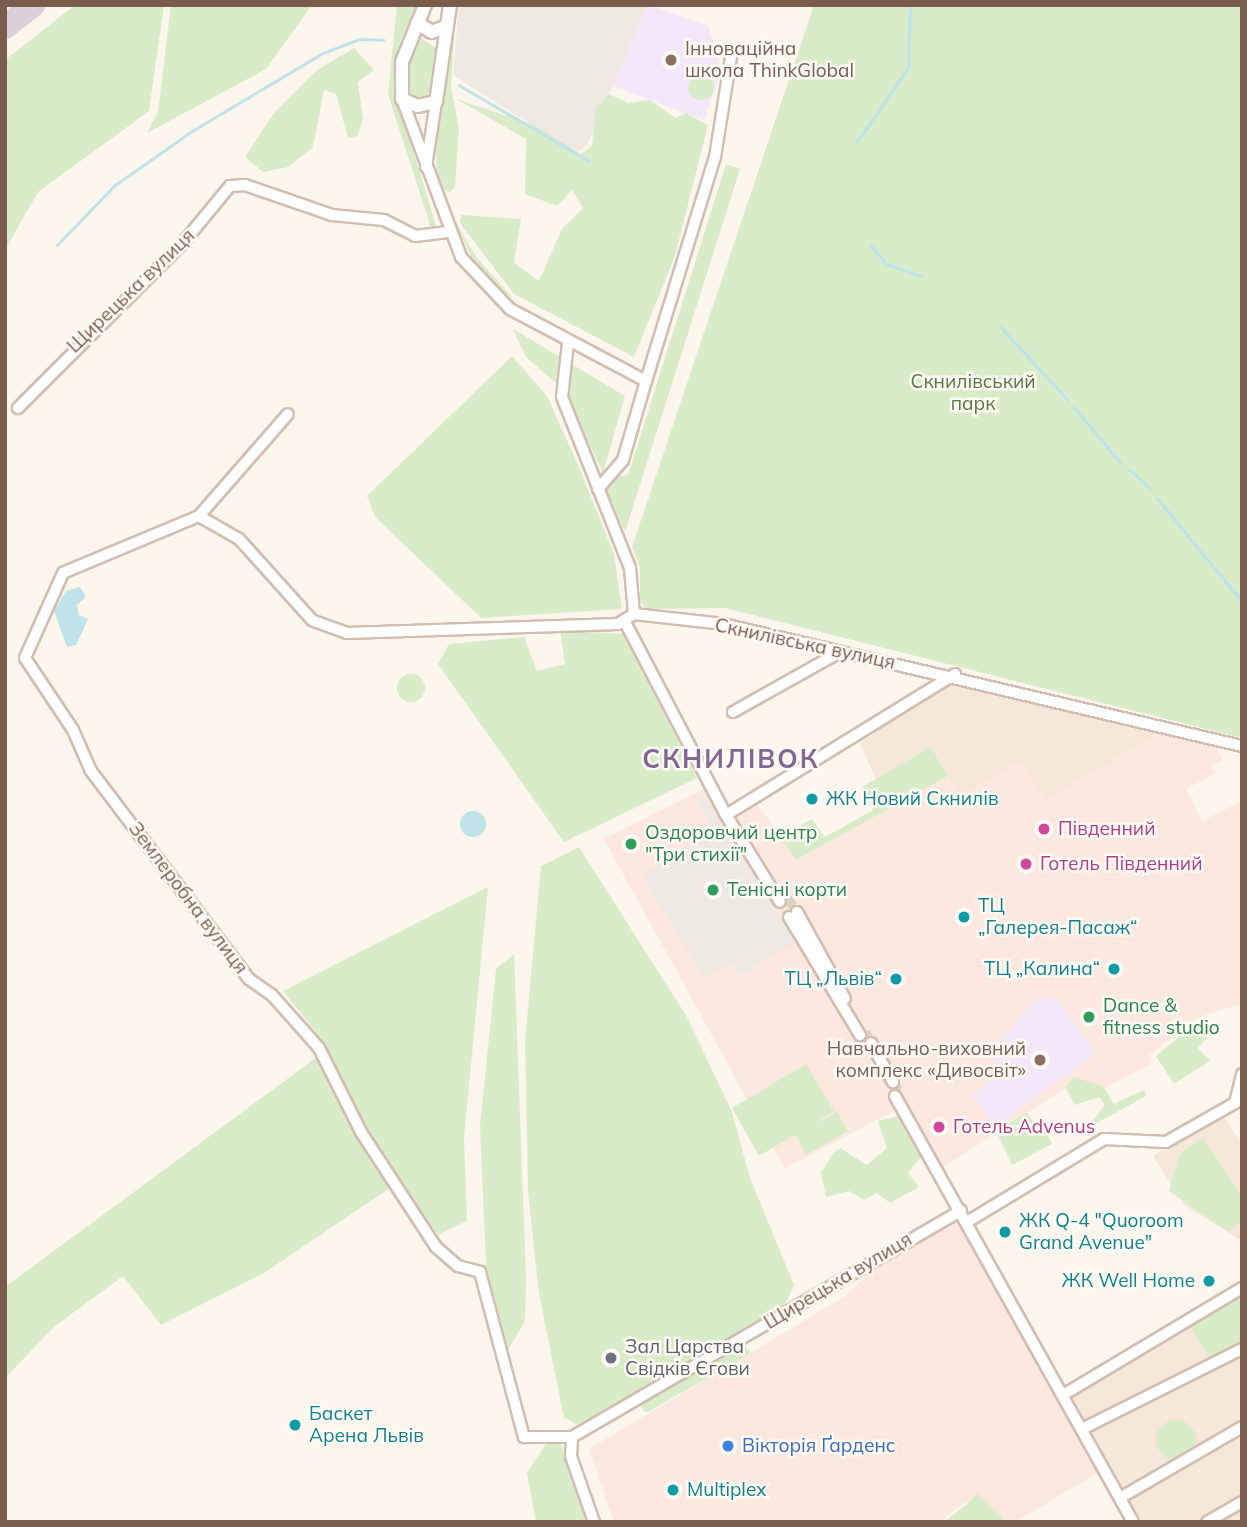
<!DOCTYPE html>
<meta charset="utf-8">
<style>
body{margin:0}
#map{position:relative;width:1247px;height:1527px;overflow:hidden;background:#fdf6ec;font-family:Mulish,sans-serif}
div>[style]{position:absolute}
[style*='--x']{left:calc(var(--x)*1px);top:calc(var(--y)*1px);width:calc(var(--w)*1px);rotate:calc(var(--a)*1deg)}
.residential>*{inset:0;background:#f5e8da}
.commercial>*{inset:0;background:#fde8e0}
.industrial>*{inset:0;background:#efe9e4}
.education>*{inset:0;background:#f3e8fa}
.green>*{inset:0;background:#d8ecc9}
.round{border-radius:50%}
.water>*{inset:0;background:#bfe3e8}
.stream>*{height:2.5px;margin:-1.25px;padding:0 1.25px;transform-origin:1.25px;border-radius:1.25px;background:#bfe3e8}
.taxiway>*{height:24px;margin:-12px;padding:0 12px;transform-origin:12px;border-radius:12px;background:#dbcfda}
.minor-tunnel>*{height:10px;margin-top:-5px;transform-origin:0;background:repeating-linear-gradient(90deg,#dcd0c4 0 10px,transparent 0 15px)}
.roads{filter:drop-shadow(2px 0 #d1beb0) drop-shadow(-2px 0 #d1beb0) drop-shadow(0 2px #d1beb0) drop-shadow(0 -2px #d1beb0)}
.minor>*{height:10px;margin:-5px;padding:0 5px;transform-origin:5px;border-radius:5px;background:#fff}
.tertiary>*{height:12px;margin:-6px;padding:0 6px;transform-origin:6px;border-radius:6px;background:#fff}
.dots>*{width:19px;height:19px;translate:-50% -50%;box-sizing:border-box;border:4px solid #fffaf3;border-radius:50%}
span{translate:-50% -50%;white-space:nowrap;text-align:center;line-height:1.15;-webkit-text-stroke:5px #fffaf3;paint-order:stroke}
.education-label{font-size:19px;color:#785e54}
.left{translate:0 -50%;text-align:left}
.right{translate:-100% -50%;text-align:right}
.street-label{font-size:19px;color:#7a5c4d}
.park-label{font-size:19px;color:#537a41}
.culture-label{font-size:19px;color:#0d838f}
.hotel-label{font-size:19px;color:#b23c85}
.leisure-label{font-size:19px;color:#27864d}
.worship-label{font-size:19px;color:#5b616d}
.shop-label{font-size:19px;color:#366cbe}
.district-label{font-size:26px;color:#846695;font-weight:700;letter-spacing:2px}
.frame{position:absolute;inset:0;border:7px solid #7a5c4d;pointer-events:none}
</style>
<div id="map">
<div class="residential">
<i style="clip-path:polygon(955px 680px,1167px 728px,1044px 801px,959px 795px,931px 747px,876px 780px,860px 743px,876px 732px,872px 725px,885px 717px,889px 723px)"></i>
<i style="clip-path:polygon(1222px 1113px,1242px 1144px,1242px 1241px,1184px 1205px,1153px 1156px)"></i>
<i style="clip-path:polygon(1242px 1291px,1242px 1522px,1137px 1522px,1070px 1399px)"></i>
</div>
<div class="commercial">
<i style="clip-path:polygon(1167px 728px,1201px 737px,1207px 747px,1214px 743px,1223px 760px,1212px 765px,1216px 773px,1186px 789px,1202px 821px,1242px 801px,1242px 1003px,1200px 1017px,1149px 1055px,1153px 1063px,1099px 1091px,1073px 1083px,935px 1173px,900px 1108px,785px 1168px,604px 839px,704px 789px,724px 822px,756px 802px,796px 860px,948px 776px,960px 795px,1020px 761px,1045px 800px)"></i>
<i style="clip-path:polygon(954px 1218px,1102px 1470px,1016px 1522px,978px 1522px,966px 1501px,940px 1522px,614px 1522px,589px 1449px,844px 1297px,891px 1252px)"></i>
</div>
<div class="industrial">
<i style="clip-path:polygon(459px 5px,648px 5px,587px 145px,579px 151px,568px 148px,453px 75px)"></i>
<i style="clip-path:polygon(704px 796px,796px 941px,740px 976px,731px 963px,704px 979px,641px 875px,714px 830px,696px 800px)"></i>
</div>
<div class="education">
<i style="clip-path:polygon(648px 5px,708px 26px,722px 70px,704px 120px,613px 86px)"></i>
<i style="clip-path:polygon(1056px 997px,1096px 1054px,994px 1127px,973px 1095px,1001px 1072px,988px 1054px,1036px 1000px)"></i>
</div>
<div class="green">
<i style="clip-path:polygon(75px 5px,164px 5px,149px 111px,38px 192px,5px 250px,5px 60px)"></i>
<i style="clip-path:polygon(171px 5px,301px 6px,312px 5px,266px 69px,147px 133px,158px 112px)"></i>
<i style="clip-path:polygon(397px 5px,416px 5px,400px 42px,396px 95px,436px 225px,432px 231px,388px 94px)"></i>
<i style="clip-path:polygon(456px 5px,451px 88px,459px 128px,455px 187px,449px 193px,438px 185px,435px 139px)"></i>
<i style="clip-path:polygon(814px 5px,1242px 5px,1242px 738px,725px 608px,646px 609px,640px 602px,640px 568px,632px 547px)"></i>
<i style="clip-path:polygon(421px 38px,436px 48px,428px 95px,418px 100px,407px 89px,412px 44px)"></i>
<i style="clip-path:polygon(354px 48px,374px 70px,358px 82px,363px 120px,357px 136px,348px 138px,336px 94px,324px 90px,313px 147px,288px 167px,263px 172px,245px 157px,274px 113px,317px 70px)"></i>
<i class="round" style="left:688px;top:74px;width:26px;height:26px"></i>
<i style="clip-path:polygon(609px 94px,628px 103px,650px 100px,675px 118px,686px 113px,708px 125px,675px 256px,634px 357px,514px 294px,460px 223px,461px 215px,521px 219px,514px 263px,539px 281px,562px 229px,583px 208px,572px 190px,557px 206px,525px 194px,526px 139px,456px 99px,534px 125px,581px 154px,592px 146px,596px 108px)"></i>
<i style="clip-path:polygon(726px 164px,740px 169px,625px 532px,607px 491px,611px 478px,628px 475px)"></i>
<i style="clip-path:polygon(454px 220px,477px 258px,513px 298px,605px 355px,503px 292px,471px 256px)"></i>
<i style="clip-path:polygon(513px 329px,625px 396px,603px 473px,563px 389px,526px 357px)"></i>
<i style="clip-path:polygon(512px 356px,547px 396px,579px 467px,614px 554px,622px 609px,481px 618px,375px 517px,367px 496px)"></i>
<i style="clip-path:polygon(560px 630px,623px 634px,697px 778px,564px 842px,438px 664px,449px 644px,524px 637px,537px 671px,565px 664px)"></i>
<i class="round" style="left:397px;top:674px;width:28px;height:28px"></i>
<i style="clip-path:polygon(931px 747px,948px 776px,796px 860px,775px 830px,782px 836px,812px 819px,825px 837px,873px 810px,862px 787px)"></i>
<i style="clip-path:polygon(579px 847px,687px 1017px,732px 1112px,750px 1178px,794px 1285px,785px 1304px,756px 1323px,578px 1425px,564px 1418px,539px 1294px,528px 1192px,525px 1042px,541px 866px)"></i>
<i style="clip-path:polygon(488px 887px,464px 1138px,467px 1221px,438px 1235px,367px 1130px,320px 1037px,283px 991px)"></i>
<i style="clip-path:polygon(514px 954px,526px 1278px,525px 1321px,508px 1350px,486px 1265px,480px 1126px,496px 969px)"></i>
<i style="clip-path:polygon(1203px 1017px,1209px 1020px,1207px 1038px,1198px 1048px,1210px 1061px,1174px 1084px,1156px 1056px)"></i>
<i style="clip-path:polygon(321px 1054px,393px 1186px,264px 1273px,161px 1325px,123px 1276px,54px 1327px,5px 1378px,5px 1287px)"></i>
<i style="clip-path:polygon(806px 1064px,834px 1111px,812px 1125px,837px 1112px,848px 1131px,806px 1155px,795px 1135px,759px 1156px,732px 1108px)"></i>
<i style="clip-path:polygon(1074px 1077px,1103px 1086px,1114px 1104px,1144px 1090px,1146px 1096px,1086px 1129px,1105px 1105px,1099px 1097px,1075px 1105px,1065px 1087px)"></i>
<i style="clip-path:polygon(1027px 1112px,1034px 1123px,1040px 1120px,1052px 1144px,1012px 1165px,996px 1131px)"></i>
<i style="clip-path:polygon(900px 1116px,922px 1156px,908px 1173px,919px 1187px,890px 1203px,877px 1193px,864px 1200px,849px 1191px,826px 1197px,821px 1173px,833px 1153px,840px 1148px,867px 1165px,887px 1148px,878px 1121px)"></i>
<i style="clip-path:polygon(1203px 1138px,1242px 1197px,1242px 1220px,1229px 1232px,1169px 1191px,1180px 1154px)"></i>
<i style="clip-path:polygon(1242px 1293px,1242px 1346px,1209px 1357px,1190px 1326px)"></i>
<i style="clip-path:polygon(743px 1344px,751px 1353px,646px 1413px,642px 1408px,640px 1403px)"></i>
<i class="round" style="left:1156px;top:1420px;width:40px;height:40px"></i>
<i style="clip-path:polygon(547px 1442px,560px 1442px,588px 1522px,536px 1522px,527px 1473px)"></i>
<i style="clip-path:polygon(976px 1493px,1006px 1522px,944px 1522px,972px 1500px)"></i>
</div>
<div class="water">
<i style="clip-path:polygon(80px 587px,86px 597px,77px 605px,79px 615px,88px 619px,76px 645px,67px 647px,54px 611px,66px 591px)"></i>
<i class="round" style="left:460px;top:811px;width:26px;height:26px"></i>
</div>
<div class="stream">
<i style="--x:459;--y:85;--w:151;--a:30.3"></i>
<i style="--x:857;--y:142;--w:90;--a:-55.4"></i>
<i style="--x:908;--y:68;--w:63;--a:-88.2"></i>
<i style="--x:870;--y:244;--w:26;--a:50"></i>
<i style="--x:887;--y:264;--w:37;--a:19"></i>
<i style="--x:57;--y:245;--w:83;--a:-46"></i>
<i style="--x:115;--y:185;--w:94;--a:-35"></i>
<i style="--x:192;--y:131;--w:152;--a:-30.8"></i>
<i style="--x:323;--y:53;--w:39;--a:-21"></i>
<i style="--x:359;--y:39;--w:24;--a:2"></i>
<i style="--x:1000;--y:326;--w:100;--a:47.4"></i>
<i style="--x:1074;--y:407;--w:73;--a:50"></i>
<i style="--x:1130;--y:470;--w:27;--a:42"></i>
<i style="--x:1157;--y:498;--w:134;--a:50.5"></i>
</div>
<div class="taxiway">
<i style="--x:5;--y:27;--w:36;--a:-38"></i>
</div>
<div class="minor-tunnel">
<i style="--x:787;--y:898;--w:17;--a:54"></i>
<i style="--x:865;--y:1032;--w:13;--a:61"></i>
<i style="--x:893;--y:1082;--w:13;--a:58"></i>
</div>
<div class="roads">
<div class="minor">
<i style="--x:402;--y:99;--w:169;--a:69.5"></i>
<i style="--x:461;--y:257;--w:71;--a:46.7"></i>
<i style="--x:510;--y:309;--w:154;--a:27.9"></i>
<i style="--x:646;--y:381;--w:234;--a:-72.9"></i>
<i style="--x:715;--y:157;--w:101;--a:-80.9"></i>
<i style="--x:426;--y:167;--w:66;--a:-81.3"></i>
<i style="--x:568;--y:343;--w:54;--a:96.3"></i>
<i style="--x:562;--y:397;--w:184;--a:68.3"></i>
<i style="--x:630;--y:568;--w:46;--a:85"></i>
<i style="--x:18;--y:408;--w:233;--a:-45"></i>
<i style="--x:183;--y:243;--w:74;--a:-50.5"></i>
<i style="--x:230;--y:186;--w:15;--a:-4"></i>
<i style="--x:245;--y:185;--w:92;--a:19"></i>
<i style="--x:332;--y:215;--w:52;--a:5.5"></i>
<i style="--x:384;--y:220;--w:35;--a:27"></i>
<i style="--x:415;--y:236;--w:35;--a:-7"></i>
<i style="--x:598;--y:489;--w:38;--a:-49"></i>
<i style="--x:623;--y:460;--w:82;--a:-73.8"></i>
<i style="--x:199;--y:516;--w:135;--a:-48.9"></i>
<i style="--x:634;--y:614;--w:19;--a:148"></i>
<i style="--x:618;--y:624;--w:271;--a:178.1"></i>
<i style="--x:347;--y:633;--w:37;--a:-160"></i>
<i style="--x:312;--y:620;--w:109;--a:-132"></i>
<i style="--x:239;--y:539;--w:46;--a:-150.1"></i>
<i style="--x:199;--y:516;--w:147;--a:157.3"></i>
<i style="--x:63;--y:573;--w:93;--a:114.1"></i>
<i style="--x:25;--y:658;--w:87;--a:56.3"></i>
<i style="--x:73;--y:730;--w:45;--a:66.3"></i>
<i style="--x:91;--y:771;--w:261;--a:52.8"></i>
<i style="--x:249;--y:979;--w:28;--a:35"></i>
<i style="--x:272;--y:995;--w:71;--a:48.4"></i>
<i style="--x:319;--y:1048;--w:94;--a:63.4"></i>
<i style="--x:361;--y:1132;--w:137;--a:56.9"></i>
<i style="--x:436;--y:1247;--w:29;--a:41"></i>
<i style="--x:458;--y:1266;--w:23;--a:15"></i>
<i style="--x:480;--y:1272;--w:171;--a:75.1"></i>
<i style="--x:524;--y:1437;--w:48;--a:0"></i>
<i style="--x:572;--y:1437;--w:450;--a:-30.2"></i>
<i style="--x:634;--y:614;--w:90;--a:6.4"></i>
<i style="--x:723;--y:624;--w:533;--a:13.23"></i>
<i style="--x:625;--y:622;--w:218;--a:62.4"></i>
<i style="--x:726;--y:815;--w:102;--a:58.2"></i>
<i style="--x:733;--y:712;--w:123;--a:-29.3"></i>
<i style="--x:726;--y:815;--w:269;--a:-31.6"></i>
<i style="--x:797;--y:912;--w:99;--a:61.1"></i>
<i style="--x:789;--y:917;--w:138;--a:59"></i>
<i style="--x:871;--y:1043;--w:45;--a:60.6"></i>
<i style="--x:895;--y:1096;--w:488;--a:60.8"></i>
<i style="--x:967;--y:1222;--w:160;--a:-31.2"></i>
<i style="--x:1104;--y:1139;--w:62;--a:2.8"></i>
<i style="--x:1166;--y:1142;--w:79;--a:-29.5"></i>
<i style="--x:1235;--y:1103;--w:30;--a:-76"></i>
<i style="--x:1063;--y:1395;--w:209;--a:-30.9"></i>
<i style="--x:1082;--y:1429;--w:179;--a:-26.6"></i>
<i style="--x:572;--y:1437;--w:19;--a:93"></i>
<i style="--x:571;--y:1456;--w:70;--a:70.8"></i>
<i style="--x:1120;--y:1498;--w:141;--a:-30.2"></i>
<i style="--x:1207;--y:1522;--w:40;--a:-29.7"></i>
</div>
<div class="tertiary">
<i style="--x:425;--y:5;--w:61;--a:112"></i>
<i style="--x:402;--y:62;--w:37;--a:90"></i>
<i style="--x:402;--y:99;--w:17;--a:24"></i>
<i style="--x:418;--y:106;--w:18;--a:-13"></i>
<i style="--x:436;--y:102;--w:98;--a:-81.8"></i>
<i style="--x:417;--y:23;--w:17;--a:31"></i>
<i style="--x:432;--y:32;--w:16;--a:-22"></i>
</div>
</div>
<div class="dots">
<i style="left:671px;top:60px;background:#8d6e63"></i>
<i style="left:812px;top:799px;background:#0f9aa8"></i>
<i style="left:1044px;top:829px;background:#d1479c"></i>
<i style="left:631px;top:844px;background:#2e9e5b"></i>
<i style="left:1026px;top:864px;background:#d1479c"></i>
<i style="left:713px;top:890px;background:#2e9e5b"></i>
<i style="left:964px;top:917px;background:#0f9aa8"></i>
<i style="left:1114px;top:969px;background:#0f9aa8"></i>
<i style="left:896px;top:979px;background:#0f9aa8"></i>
<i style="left:1089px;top:1017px;background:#2e9e5b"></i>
<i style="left:1040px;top:1060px;background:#8d6e63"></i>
<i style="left:939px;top:1127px;background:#d1479c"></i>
<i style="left:1005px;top:1232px;background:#0f9aa8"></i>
<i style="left:1209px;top:1281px;background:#0f9aa8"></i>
<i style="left:611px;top:1358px;background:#6b7280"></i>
<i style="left:295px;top:1425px;background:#0f9aa8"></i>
<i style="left:728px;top:1446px;background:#3f7fe0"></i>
<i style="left:673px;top:1490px;background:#0f9aa8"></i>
</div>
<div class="education-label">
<span class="left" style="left:685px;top:60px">Інноваційна<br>школа ThinkGlobal</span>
<span class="right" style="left:1026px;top:1060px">Навчально-виховний<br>комплекс «Дивосвіт»</span>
</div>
<div class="street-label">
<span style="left:131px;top:291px;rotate:-44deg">Щирецька вулиця</span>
<span style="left:805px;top:644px;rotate:12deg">Скнилівська вулиця</span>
<span style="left:188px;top:898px;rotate:53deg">Землеробна вулиця</span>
<span style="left:838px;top:1281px;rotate:-31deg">Щирецька вулиця</span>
</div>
<div class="park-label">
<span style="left:973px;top:393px">Скнилівський<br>парк</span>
</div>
<div class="culture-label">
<span class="left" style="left:826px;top:799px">ЖК Новий Скнилів</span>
<span class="left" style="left:978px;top:917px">ТЦ<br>„Галерея-Пасаж“</span>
<span class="right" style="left:1100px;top:969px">ТЦ „Калина“</span>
<span class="right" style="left:882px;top:979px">ТЦ „Львів“</span>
<span class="left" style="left:1019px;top:1232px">ЖК Q-4 "Quoroom<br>Grand Avenue"</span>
<span class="right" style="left:1195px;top:1281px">ЖК Well Home</span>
<span class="left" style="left:309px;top:1425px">Баскет<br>Арена Львів</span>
<span class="left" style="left:687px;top:1490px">Multiplex</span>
</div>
<div class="hotel-label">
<span class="left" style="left:1058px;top:829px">Південний</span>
<span class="left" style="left:1040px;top:864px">Готель Південний</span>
<span class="left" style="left:953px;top:1127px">Готель Advenus</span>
</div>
<div class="leisure-label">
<span class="left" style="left:645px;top:844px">Оздоровчий центр<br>"Три стихії"</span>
<span class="left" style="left:727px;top:890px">Тенісні корти</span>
<span class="left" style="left:1103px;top:1017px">Dance &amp;<br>fitness studio</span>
</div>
<div class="worship-label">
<span class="left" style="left:625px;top:1358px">Зал Царства<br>Свідків Єгови</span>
</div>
<div class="shop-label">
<span class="left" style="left:742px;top:1446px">Вікторія Ґарденс</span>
</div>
<div class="district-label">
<span style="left:731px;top:759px">СКНИЛІВОК</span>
</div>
<div class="frame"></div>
</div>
